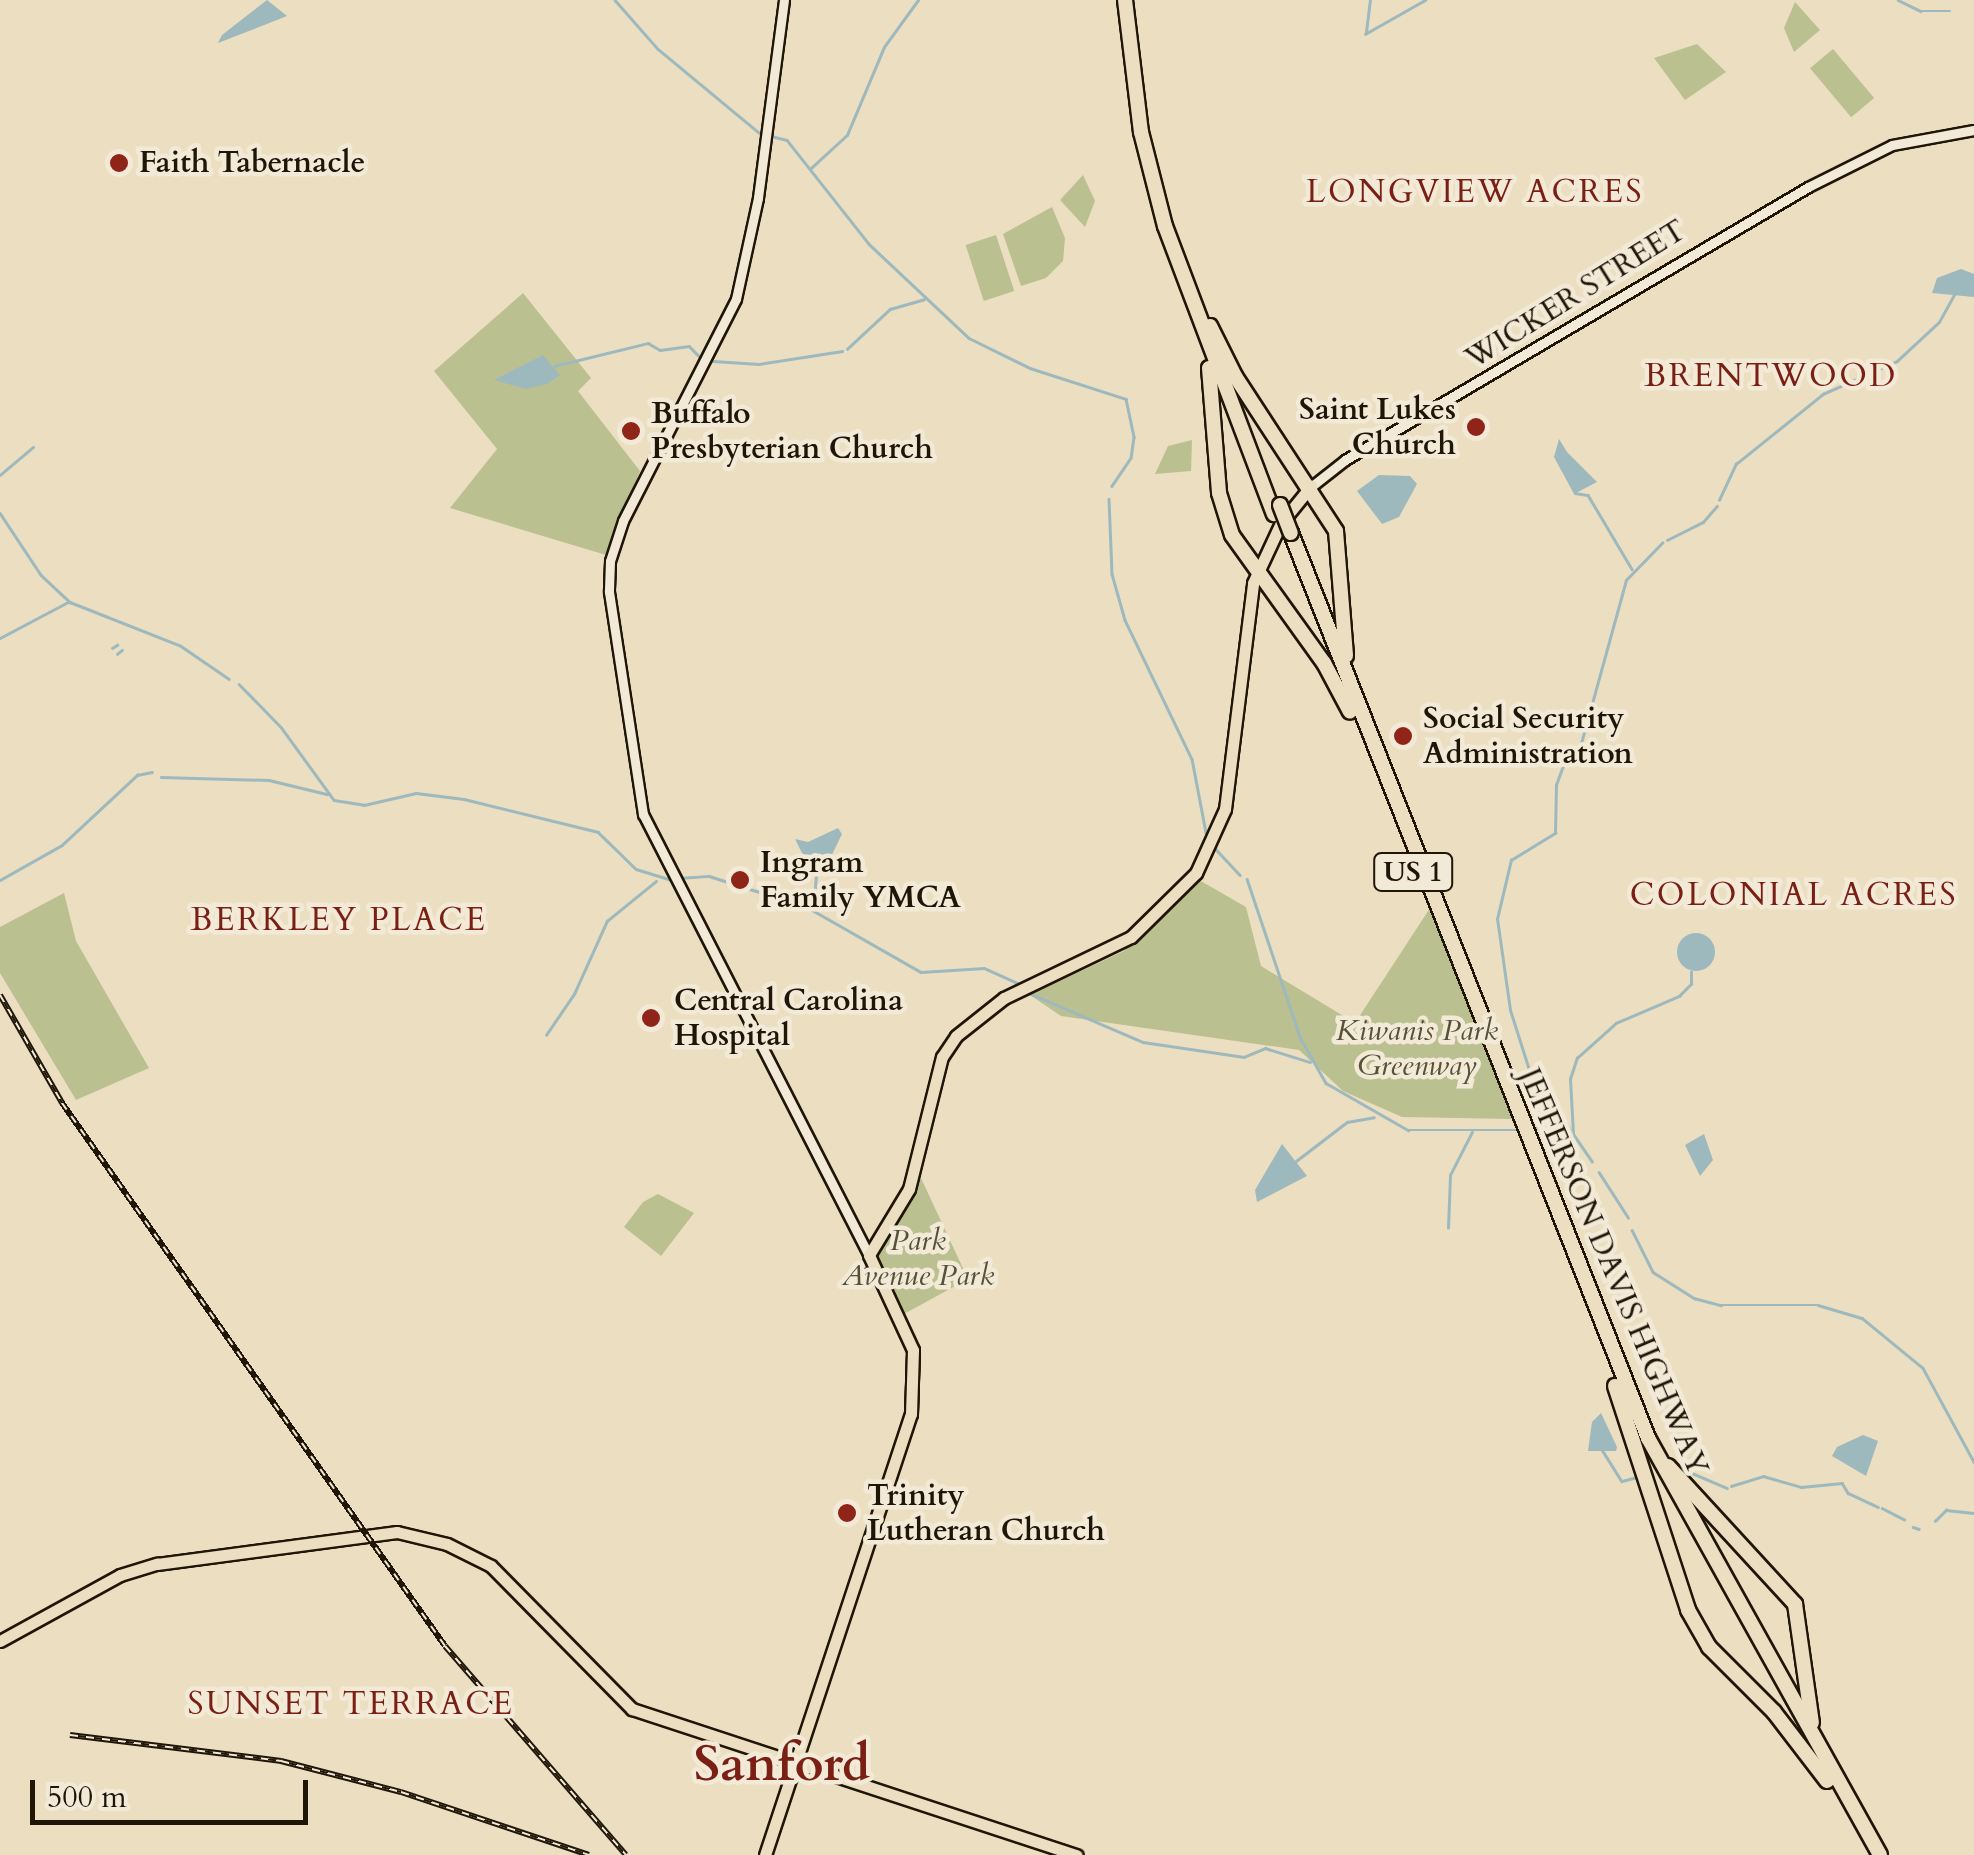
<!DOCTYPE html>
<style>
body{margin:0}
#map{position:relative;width:1974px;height:1855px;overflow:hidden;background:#ebdec1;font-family:Cardo,serif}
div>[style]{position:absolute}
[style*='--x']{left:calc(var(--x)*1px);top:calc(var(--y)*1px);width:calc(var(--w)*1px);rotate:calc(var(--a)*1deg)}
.green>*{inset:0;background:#bbc091;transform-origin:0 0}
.water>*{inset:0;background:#9db9bd}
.round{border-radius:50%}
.stream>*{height:2.5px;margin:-1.25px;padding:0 1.25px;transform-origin:1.25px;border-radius:1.25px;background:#9db9bd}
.roads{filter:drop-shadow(2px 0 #201608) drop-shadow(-2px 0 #201608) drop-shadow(0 2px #201608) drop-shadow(0 -2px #201608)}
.secondary>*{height:9px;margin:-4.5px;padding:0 4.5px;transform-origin:4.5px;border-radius:4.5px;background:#f2ead7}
.primary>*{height:11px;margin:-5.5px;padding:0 5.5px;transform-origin:5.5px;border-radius:5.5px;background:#ebdec1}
.motorway>*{height:14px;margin:-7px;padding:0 7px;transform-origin:7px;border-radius:7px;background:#ebdec1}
.rail>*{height:6px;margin-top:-3px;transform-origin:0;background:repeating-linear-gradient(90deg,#f2ead7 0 8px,#201608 0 16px);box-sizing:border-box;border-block:2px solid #201608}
.bridges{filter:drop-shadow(2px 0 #201608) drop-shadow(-2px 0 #201608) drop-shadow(0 2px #201608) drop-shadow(0 -2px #201608)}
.motorway-bridge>*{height:14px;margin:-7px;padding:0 7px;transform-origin:7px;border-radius:7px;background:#ebdec1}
.dots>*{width:28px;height:28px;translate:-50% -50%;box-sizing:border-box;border:5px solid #f2ead7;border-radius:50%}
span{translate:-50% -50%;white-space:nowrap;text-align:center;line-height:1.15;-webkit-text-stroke:9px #f2ead7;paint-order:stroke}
.shield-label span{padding:2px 8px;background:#f2ead7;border:2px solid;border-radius:8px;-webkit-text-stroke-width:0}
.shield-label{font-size:28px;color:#201608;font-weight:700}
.poi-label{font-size:30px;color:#201608;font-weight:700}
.left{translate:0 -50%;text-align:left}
.right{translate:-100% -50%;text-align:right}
.street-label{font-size:30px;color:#201608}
.park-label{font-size:30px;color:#565238;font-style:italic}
.neighbourhood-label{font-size:32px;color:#7a1f14;letter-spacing:2.5px}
.town-label{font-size:50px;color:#7a1f14;font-weight:700}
.scale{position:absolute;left:30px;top:1780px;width:278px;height:45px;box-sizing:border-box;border:5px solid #201608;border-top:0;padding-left:12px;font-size:30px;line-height:35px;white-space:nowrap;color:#201608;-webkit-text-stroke:8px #f2ead7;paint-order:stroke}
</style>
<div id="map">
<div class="green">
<i style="clip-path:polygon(1795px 2px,1820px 30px,1794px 52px,1784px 28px)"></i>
<i style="clip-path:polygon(1697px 44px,1726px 72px,1685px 100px,1654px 58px)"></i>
<i style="left:1833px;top:49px;width:64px;height:30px;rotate:50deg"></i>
<i style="clip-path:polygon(1083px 175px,1095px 201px,1085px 227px,1060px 200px)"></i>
<i style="clip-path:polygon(1052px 207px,1065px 238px,1063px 261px,1046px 278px,1021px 286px,1003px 234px)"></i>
<i style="left:996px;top:235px;width:59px;height:32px;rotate:72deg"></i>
<i style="clip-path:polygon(523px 293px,591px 378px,578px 391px,640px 471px,606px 555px,450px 508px,497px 449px,434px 371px)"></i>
<i style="clip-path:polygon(1192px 440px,1191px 471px,1155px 474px,1168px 446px)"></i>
<i style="clip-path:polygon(1199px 880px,1246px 907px,1261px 966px,1355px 1023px,1432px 905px,1512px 1119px,1402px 1117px,1343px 1091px,1299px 1050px,1061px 1016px,1030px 995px,1124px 951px)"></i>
<i style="clip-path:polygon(64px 893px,76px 941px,149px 1068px,76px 1100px,0 973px,0 927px)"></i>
<i style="clip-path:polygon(921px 1178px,968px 1279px,904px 1314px,877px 1257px)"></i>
<i style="clip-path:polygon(658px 1194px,694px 1213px,661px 1256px,624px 1227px,643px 1202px)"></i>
</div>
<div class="water">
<i style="clip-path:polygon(267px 0,287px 16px,218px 43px,222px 35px)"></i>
<i style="clip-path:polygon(1961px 269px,1974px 274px,1974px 297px,1932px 293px,1937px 278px)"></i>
<i style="clip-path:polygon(543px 355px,560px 375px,547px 384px,526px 389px,494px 380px)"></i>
<i style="clip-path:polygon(1559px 439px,1567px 452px,1597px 482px,1574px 494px,1554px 457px)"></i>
<i style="clip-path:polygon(1379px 475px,1410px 476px,1417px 484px,1399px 517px,1382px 524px,1357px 491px)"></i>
<i style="clip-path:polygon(838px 828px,842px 834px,827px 865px,806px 861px,795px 839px,808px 842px)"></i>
<i class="round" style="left:1677px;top:933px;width:38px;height:38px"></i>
<i style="clip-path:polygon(1704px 1134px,1713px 1160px,1700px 1176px,1685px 1145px)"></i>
<i style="clip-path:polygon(1282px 1144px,1307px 1176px,1257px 1202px,1255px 1190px)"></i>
<i style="clip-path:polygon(1601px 1413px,1617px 1447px,1616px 1451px,1588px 1451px,1592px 1422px)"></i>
<i style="clip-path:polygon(1863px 1435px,1878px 1441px,1866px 1476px,1832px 1456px,1837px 1447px)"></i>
</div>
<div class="stream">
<i style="--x:615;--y:0;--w:65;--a:48.7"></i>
<i style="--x:658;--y:49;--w:135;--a:39.6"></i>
<i style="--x:1898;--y:0;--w:25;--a:26"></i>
<i style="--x:1921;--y:11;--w:29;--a:0"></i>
<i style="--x:1366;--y:32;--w:32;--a:-83"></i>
<i style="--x:1365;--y:34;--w:69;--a:-29.5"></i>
<i style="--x:771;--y:136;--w:16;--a:14"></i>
<i style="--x:787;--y:140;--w:132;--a:51.7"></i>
<i style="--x:869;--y:244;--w:137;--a:43.2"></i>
<i style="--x:969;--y:338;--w:68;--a:26.2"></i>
<i style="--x:1030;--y:368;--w:101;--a:17.9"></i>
<i style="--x:1126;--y:399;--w:39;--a:78"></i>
<i style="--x:1134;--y:437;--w:21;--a:98"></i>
<i style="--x:1131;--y:458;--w:34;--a:124"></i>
<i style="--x:810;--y:169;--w:50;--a:-42.6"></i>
<i style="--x:847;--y:135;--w:95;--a:-67.2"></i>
<i style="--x:884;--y:47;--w:58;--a:-54.1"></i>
<i style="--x:847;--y:349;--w:59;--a:-42.9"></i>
<i style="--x:890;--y:309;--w:35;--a:-16"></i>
<i style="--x:713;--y:361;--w:46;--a:3.7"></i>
<i style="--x:759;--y:364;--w:84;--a:-8.9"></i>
<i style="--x:554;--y:366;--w:97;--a:-13.7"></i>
<i style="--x:648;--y:343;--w:14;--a:30"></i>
<i style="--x:660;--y:350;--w:29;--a:-8"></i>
<i style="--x:689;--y:346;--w:20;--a:45"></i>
<i style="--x:0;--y:475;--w:43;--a:-40.3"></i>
<i style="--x:1575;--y:493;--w:13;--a:9"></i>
<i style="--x:1588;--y:495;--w:86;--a:59.3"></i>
<i style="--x:1109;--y:499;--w:75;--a:87.7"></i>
<i style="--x:1112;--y:574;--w:48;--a:74.2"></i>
<i style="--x:1125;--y:620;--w:154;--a:64.3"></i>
<i style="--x:1192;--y:759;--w:80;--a:79.2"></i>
<i style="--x:1719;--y:500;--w:40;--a:-65"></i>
<i style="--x:1736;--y:464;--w:112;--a:-38.8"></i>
<i style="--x:1823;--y:394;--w:81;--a:-24"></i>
<i style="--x:1897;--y:361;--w:57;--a:-42.9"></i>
<i style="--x:1939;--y:322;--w:31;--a:-61"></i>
<i style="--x:0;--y:513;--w:74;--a:56.5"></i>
<i style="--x:41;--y:575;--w:40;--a:43"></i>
<i style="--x:70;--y:602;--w:119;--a:21.6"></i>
<i style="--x:181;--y:646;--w:58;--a:34.5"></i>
<i style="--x:1667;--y:540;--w:40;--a:-26.6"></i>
<i style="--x:1703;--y:522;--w:21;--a:-49"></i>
<i style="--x:0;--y:638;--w:77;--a:-27.9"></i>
<i style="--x:112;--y:648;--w:6;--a:-31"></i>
<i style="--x:117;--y:654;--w:6;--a:-39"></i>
<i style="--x:239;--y:684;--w:60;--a:45.7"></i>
<i style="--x:281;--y:727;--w:90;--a:54"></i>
<i style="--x:334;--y:800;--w:30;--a:9"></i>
<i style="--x:364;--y:805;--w:53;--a:-13"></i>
<i style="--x:416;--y:793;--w:48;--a:7.1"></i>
<i style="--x:464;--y:799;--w:138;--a:13.8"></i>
<i style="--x:598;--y:832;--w:53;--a:44.2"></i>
<i style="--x:636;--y:869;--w:37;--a:17"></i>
<i style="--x:161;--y:777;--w:108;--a:1.6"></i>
<i style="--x:269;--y:780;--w:60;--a:13.6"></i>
<i style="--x:1212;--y:845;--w:41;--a:47"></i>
<i style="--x:679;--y:878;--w:30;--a:-4"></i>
<i style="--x:709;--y:876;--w:103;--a:17.6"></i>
<i style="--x:807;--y:907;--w:131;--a:29.7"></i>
<i style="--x:921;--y:972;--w:63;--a:-3.6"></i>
<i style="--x:984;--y:968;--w:39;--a:24"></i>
<i style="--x:1247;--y:879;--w:169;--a:71.4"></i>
<i style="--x:1301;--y:1039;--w:51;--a:60.4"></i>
<i style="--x:1326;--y:1083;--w:95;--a:29.8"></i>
<i style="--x:1408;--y:1130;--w:110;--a:0"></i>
<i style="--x:0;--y:880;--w:71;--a:-29.4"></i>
<i style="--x:62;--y:845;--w:103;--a:-43"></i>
<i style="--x:137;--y:775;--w:15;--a:-11"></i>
<i style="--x:813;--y:909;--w:45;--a:-84.9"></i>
<i style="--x:1029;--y:993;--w:124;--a:23.3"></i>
<i style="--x:1143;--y:1042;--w:102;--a:8.4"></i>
<i style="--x:1244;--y:1057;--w:23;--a:-23"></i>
<i style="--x:1265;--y:1048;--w:47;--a:17.3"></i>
<i style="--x:546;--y:1035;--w:50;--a:-55.7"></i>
<i style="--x:574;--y:994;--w:80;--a:-65.7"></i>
<i style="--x:607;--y:921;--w:63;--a:-39.2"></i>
<i style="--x:1531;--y:1128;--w:33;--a:-3"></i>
<i style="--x:1573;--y:1133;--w:54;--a:-93.2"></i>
<i style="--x:1570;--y:1079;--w:22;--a:-72"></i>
<i style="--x:1577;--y:1058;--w:52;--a:-41.9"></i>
<i style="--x:1616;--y:1023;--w:69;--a:-23.2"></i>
<i style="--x:1679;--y:996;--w:17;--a:-45"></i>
<i style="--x:1691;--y:984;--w:12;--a:-90"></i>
<i style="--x:1296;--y:1161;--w:64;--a:-37.4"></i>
<i style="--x:1347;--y:1122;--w:27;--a:-10"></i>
<i style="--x:1592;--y:1162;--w:112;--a:-124.4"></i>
<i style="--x:1529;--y:1070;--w:63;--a:-107.6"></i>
<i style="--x:1510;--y:1010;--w:92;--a:-98.1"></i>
<i style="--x:1497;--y:919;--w:61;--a:-76.7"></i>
<i style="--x:1511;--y:860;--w:52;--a:-31.5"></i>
<i style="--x:1555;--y:833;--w:48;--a:-88.8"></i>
<i style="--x:1556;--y:785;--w:30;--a:-70"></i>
<i style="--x:1566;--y:757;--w:17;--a:-36"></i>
<i style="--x:1580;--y:747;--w:173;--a:-74.6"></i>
<i style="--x:1626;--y:580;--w:52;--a:-45.8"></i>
<i style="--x:1599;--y:1172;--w:54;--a:57.2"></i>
<i style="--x:1448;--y:1228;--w:53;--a:-87.8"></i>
<i style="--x:1450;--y:1175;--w:48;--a:-62.9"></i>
<i style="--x:1632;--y:1230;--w:47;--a:63.4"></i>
<i style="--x:1653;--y:1272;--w:49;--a:32.4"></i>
<i style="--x:1694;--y:1298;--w:28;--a:15"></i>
<i style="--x:1721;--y:1305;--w:97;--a:0"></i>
<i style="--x:1818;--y:1305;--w:46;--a:16.5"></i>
<i style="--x:1862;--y:1318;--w:79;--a:39.3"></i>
<i style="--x:1923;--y:1368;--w:107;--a:61.5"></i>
<i style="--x:1601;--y:1448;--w:39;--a:58"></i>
<i style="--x:1622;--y:1481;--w:16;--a:-15"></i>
<i style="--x:1680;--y:1468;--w:51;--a:23.1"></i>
<i style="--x:1731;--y:1486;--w:34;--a:-17"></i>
<i style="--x:1763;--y:1476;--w:40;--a:16"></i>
<i style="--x:1801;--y:1487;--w:41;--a:-5.6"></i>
<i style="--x:1842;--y:1483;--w:12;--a:59"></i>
<i style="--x:1848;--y:1493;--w:33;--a:25"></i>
<i style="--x:1882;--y:1508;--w:25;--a:27"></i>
<i style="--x:1935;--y:1521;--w:16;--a:-45"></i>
<i style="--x:1946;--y:1510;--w:28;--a:6"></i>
<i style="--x:1913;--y:1527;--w:6;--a:18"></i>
</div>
<div class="roads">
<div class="secondary">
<i style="--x:784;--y:0;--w:200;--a:97.5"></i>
<i style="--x:758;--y:198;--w:103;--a:102.3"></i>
<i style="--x:736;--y:299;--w:249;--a:117"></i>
<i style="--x:623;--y:521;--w:42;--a:108"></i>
<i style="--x:610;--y:561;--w:31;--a:92"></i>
<i style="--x:609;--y:592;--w:225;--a:81.3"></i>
<i style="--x:643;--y:814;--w:496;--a:62.9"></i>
<i style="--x:1312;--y:486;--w:42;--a:-38.2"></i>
<i style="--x:1345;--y:460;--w:537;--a:-30.52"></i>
<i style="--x:1808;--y:187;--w:94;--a:-26.6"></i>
<i style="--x:1892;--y:145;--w:83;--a:-10.4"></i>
</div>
<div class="primary">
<i style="--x:859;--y:1276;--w:19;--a:-9"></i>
<i style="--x:0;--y:1641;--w:137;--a:-28.8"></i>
<i style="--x:120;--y:1575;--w:39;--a:-17"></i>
<i style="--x:157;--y:1564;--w:242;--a:-7.6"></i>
<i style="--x:397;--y:1532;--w:51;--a:13.5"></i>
<i style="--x:447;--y:1544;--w:49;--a:26.6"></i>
<i style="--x:491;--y:1566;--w:201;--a:45.4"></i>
<i style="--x:632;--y:1709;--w:468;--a:18.2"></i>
<i style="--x:765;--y:1855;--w:465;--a:-71.7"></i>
<i style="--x:911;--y:1414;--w:64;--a:-88.2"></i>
<i style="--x:913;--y:1350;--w:105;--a:-114.9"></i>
<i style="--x:869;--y:1255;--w:77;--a:-58.8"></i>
<i style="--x:909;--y:1189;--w:136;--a:-76"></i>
<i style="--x:942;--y:1057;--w:25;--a:-56"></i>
<i style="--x:956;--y:1036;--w:61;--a:-38.4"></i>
<i style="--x:1004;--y:998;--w:141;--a:-25.7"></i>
<i style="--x:1131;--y:937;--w:91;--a:-44.6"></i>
<i style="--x:1196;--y:873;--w:70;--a:-65.6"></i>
<i style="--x:1225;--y:809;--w:228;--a:-82.9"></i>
<i style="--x:1253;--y:583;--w:66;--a:-65"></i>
<i style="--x:1281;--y:523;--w:48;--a:-51"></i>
</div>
<div class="motorway">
<i style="--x:1125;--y:0;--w:133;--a:83.1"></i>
<i style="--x:1141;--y:132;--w:97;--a:75.7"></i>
<i style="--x:1165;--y:226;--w:308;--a:69.3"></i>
<i style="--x:1210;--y:326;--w:56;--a:63.4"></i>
<i style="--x:1235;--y:376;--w:185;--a:56.9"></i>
<i style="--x:1336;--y:531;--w:125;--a:85.4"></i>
<i style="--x:1209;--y:368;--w:125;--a:85.4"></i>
<i style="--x:1219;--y:493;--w:44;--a:72.8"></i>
<i style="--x:1232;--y:535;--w:158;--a:54.3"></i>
<i style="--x:1324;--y:663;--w:55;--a:62"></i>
<i style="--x:1291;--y:533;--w:973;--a:68.47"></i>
<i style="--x:1648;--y:1438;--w:477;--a:60.9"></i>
<i style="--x:1615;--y:1386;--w:236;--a:71.9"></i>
<i style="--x:1688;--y:1610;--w:43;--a:60.4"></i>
<i style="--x:1709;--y:1647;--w:92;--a:45"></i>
<i style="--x:1774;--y:1712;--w:87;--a:52.5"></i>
<i style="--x:1668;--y:1466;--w:188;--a:47.4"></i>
<i style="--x:1795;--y:1604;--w:120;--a:81.9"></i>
</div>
</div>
<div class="rail">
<i style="--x:0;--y:995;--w:125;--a:60.1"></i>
<i style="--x:62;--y:1103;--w:664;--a:54.8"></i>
<i style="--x:445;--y:1646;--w:276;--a:49.1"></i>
<i style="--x:70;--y:1735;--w:213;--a:7"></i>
<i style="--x:281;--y:1761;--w:124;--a:14.5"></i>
<i style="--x:401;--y:1792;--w:198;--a:18.5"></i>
</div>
<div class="bridges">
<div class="motorway-bridge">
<i style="--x:1280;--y:505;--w:30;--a:69"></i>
</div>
</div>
<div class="dots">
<i style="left:119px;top:163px;background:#8f2418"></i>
<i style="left:1476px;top:427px;background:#8f2418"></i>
<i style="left:631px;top:431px;background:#8f2418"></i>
<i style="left:1403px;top:736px;background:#8f2418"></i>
<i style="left:740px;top:880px;background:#8f2418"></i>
<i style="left:651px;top:1018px;background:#8f2418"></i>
<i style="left:847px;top:1513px;background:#8f2418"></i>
</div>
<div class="shield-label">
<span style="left:1413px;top:872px">US 1</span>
</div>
<div class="poi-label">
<span class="left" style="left:139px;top:163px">Faith Tabernacle</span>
<span class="right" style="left:1456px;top:427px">Saint Lukes<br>Church</span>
<span class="left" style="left:651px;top:431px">Buffalo<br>Presbyterian Church</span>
<span class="left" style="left:1423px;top:736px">Social Security<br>Administration</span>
<span class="left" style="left:760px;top:880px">Ingram<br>Family YMCA</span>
<span class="left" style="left:674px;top:1018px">Central Carolina<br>Hospital</span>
<span class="left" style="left:867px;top:1513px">Trinity<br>Lutheran Church</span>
</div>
<div class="street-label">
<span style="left:1576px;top:295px;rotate:-32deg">WICKER STREET</span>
<span style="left:1613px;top:1272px;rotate:67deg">JEFFERSON DAVIS HIGHWAY</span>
</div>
<div class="park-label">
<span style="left:1417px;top:1048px">Kiwanis Park<br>Greenway</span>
<span style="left:918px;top:1258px">Park<br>Avenue Park</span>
</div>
<div class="neighbourhood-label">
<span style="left:1475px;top:192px">LONGVIEW ACRES</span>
<span style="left:1771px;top:376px">BRENTWOOD</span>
<span style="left:1794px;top:895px">COLONIAL ACRES</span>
<span style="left:339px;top:920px">BERKLEY PLACE</span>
<span style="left:351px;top:1704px">SUNSET TERRACE</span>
</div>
<div class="town-label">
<span style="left:782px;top:1765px">Sanford</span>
</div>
<div class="scale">500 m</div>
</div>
